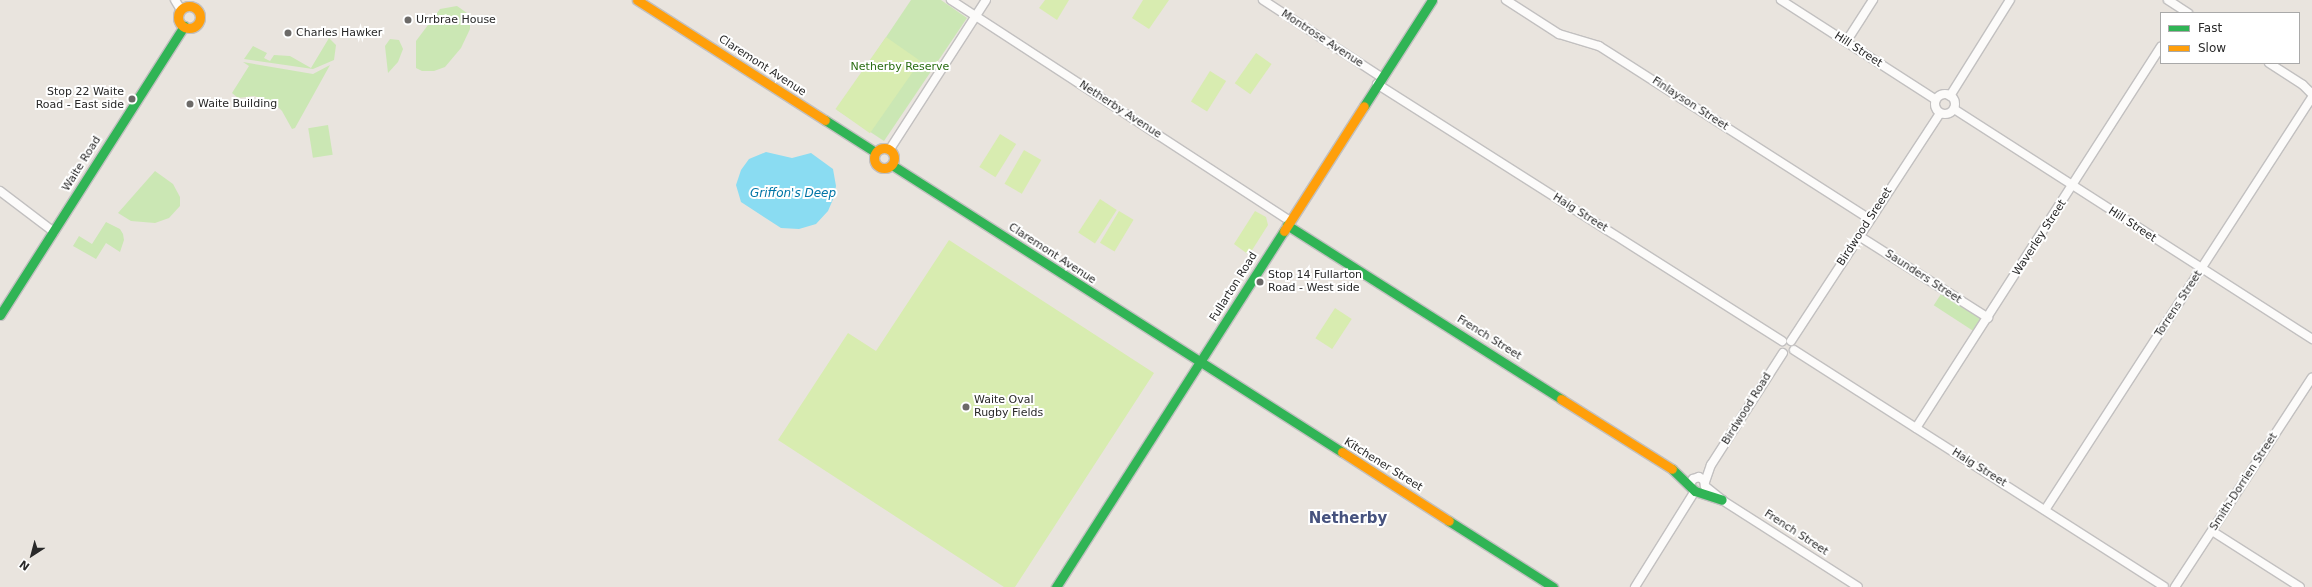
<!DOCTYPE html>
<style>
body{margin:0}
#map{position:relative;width:2312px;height:587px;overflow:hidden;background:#e9e4de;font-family:"DejaVu Sans",sans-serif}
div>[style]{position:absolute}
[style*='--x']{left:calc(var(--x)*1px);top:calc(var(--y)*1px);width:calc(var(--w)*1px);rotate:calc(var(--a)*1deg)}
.green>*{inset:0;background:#cbe7b4;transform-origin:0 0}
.pitch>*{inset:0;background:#d8ecb0;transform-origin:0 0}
.water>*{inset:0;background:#8adcf2}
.roads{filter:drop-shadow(1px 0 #c2c0c0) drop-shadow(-1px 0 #c2c0c0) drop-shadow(0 1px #c2c0c0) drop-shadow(0 -1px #c2c0c0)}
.street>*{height:8px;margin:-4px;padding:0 4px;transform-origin:4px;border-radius:4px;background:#fcfbfa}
.street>.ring{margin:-4px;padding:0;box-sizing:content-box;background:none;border:8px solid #fcfbfa;border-radius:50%}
.fast>*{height:9px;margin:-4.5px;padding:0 4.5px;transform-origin:4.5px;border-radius:4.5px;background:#30b455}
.slow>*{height:9px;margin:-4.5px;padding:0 4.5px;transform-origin:4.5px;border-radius:4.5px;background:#ff9f0a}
.slow>.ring{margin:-4.5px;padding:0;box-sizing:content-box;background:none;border:9px solid #ff9f0a;border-radius:50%}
.dots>*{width:11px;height:11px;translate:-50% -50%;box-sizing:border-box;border:2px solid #fff;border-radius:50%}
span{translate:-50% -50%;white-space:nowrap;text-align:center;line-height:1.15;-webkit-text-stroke:4px #fff;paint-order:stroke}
.poi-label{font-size:11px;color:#292929}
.left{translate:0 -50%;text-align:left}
.right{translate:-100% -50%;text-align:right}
.street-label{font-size:11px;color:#292929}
.park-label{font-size:11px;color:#2a6d13}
.water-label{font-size:12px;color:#0175a6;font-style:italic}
.district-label{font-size:15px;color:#46527e;font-weight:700}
.legend{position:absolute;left:2160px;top:12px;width:140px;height:52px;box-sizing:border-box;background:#fff;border:1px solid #a9a9a9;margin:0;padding:5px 7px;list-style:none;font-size:12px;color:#292929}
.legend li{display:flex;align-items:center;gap:8px;height:20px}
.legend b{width:20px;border:1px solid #a9a9a9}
.north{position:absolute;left:12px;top:535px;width:40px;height:40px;-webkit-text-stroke:3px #fff;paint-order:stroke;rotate:216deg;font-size:11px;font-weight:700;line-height:16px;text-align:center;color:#292929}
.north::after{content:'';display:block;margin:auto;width:14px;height:18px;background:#292929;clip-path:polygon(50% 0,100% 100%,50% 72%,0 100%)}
</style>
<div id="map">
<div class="green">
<i style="clip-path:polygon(911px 0,941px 0,967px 18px,884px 141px,837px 110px)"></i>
<i style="clip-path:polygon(457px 6px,467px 13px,470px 20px,470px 29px,461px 48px,445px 67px,434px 71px,422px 71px,416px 68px,416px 41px,440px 9px)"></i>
<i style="clip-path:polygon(329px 38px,336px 45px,334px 60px,313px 69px,244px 59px,253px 46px,267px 53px,264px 58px,270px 61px,274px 55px,290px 56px,311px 68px)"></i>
<i style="clip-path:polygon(390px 39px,399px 40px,403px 49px,398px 62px,388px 73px,385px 46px)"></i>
<i style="clip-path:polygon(243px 62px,313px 74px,330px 65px,295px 128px,292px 129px,282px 111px,274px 103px,254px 96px,238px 98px,232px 93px,249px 66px)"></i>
<i style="left:328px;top:125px;width:30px;height:20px;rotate:81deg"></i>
<i style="clip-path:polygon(155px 171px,173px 184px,180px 197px,180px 206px,169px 218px,155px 223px,131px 221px,118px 213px)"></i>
<i style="clip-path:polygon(106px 222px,120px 229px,123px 234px,124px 240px,120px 252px,106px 243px,96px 259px,73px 246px,79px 236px,92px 244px)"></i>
<i style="left:1943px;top:291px;width:50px;height:17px;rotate:33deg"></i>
</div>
<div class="pitch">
<i style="clip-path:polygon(1045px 0,1069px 0,1057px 20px,1039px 8px)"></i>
<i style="clip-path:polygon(1143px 0,1169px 0,1149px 29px,1132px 18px)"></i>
<i style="left:886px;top:37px;width:42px;height:88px;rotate:35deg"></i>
<i style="left:1256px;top:53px;width:19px;height:37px;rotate:35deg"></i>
<i style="left:1210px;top:71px;width:19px;height:36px;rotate:32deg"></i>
<i style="left:1000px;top:134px;width:19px;height:39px;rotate:32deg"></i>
<i style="left:1024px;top:150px;width:20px;height:39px;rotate:30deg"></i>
<i style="left:1100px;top:199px;width:20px;height:40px;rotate:33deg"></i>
<i style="left:1119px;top:211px;width:17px;height:37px;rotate:31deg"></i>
<i style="clip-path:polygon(1255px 211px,1266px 217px,1268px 225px,1249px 255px,1234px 244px)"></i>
<i style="clip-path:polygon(949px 240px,1154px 373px,1015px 587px,1004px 587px,778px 440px,848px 333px,876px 351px)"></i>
<i style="left:1335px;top:308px;width:20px;height:36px;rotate:33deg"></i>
</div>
<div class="water">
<i style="clip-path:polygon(766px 152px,792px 158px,811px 153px,833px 169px,836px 186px,834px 197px,828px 211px,816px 224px,799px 229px,781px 228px,741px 202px,736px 185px,741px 170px,749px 159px)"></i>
</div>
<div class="roads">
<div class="street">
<i style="--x:175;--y:0;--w:12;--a:59"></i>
<i style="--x:951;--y:0;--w:405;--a:33.1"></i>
<i style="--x:1263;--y:0;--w:141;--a:33.1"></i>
<i style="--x:1506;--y:0;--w:63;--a:32.7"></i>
<i style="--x:1559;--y:34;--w:42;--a:16.7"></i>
<i style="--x:1599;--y:46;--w:322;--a:32.6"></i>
<i style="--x:1781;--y:0;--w:184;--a:32.8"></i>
<i style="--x:2168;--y:0;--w:24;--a:33"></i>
<i style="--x:1846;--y:42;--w:50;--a:-57.3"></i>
<i style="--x:2269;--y:63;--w:40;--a:32.9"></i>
<i style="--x:2303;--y:85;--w:13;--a:45"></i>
<i style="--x:1377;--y:84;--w:480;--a:32.4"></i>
<i class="ring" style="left:1935px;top:94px;width:12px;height:12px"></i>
<i style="--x:1950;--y:96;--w:113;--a:-58"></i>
<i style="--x:1954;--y:109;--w:426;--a:32.7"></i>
<i style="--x:890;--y:149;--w:177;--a:-57.2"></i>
<i style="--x:0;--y:191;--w:68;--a:37.2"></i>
<i style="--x:1859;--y:236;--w:153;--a:32.4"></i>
<i style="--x:1791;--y:341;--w:272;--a:-56.8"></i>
<i style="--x:1794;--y:350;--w:439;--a:32.6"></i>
<i style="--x:1916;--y:428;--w:453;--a:-57.3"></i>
<i style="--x:1705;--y:482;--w:18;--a:-71"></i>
<i style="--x:1711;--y:465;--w:133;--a:-57.3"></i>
<i style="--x:1690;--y:484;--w:6;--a:-59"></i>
<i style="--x:1693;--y:479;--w:6;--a:-18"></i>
<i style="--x:1699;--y:477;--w:6;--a:31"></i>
<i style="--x:1704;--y:480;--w:6;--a:81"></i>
<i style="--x:1705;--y:486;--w:22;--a:39"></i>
<i style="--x:1722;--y:500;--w:161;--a:32.6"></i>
<i style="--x:2045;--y:510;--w:492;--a:-57.1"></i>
<i style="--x:2212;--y:531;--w:104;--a:32.5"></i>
<i style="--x:1635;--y:587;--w:113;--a:-58"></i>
<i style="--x:2175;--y:587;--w:250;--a:-56.8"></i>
</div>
<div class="fast">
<i style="--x:1364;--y:106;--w:126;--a:-57.3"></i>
<i style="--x:825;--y:120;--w:59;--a:32.6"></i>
<i style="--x:892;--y:165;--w:534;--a:32.53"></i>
<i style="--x:1287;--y:225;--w:325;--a:32.4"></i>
<i style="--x:0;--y:315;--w:343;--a:-57.5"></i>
<i style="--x:1672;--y:469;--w:32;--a:44"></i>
<i style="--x:1695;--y:491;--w:28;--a:18"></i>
<i style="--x:1449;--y:521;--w:123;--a:32.4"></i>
<i style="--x:1056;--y:587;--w:423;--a:-57.4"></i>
</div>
<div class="slow">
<i style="--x:637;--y:0;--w:223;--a:32.6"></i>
<i class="ring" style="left:178px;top:6px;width:13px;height:13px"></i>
<i class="ring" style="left:874px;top:148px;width:11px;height:11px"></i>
<i style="--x:1284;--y:231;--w:148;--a:-57.4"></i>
<i style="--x:1561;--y:399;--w:131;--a:32.2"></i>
<i style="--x:1342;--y:452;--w:127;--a:32.8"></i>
</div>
</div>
<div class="dots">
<i style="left:408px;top:20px;background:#6c6a68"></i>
<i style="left:288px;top:33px;background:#6c6a68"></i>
<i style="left:132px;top:99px;background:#6c6a68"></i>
<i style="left:190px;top:104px;background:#6c6a68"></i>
<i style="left:1260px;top:282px;background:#6c6a68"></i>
<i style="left:966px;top:407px;background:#6c6a68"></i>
</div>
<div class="poi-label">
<span class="left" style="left:416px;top:20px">Urrbrae House</span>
<span class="left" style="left:296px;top:33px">Charles Hawker</span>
<span class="right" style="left:124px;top:99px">Stop 22 Waite<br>Road - East side</span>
<span class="left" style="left:198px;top:104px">Waite Building</span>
<span class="left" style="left:1268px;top:282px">Stop 14 Fullarton<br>Road - West side</span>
<span class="left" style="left:974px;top:407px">Waite Oval<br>Rugby Fields</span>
</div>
<div class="street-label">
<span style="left:1322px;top:39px;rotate:33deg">Montrose Avenue</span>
<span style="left:1858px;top:50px;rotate:33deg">Hill Street</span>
<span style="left:762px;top:66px;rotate:33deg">Claremont Avenue</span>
<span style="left:1690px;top:104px;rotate:33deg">Finlayson Street</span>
<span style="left:1120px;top:110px;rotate:33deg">Netherby Avenue</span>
<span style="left:82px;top:164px;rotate:-58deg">Waite Road</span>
<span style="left:1580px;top:213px;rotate:32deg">Haig Street</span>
<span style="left:2132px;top:225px;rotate:33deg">Hill Street</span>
<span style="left:1865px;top:227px;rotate:-57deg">Birdwood Sreeet</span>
<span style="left:2040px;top:238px;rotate:-57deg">Waverley Street</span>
<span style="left:1052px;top:254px;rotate:33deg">Claremont Avenue</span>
<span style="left:1923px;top:277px;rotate:33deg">Saunders Street</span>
<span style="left:1234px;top:287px;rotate:-58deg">Fullarton Road</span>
<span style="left:2179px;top:304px;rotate:-57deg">Torrens Street</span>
<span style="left:1489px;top:338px;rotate:32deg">French Street</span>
<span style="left:1747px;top:409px;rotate:-58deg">Birdwood Road</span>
<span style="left:1383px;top:465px;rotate:32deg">Kitchener Street</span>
<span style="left:1979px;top:468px;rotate:32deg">Haig Street</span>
<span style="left:2244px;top:482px;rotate:-57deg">Smith-Dorrien Street</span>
<span style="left:1796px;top:533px;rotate:33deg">French Street</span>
</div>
<div class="park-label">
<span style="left:900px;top:67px">Netherby Reserve</span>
</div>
<div class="water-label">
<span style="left:793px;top:194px">Griffon's Deep</span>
</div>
<div class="district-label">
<span style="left:1348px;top:519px">Netherby</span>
</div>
<ul class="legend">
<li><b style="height:5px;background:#30b455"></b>Fast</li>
<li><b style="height:5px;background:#ff9f0a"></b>Slow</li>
</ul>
<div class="north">N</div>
</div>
